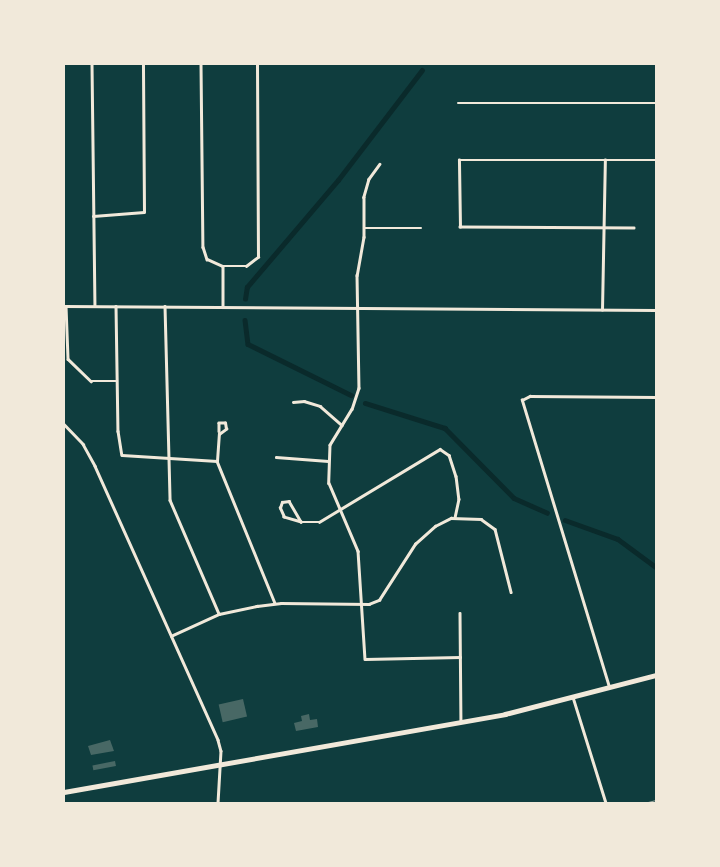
<!DOCTYPE html>
<style>
body{margin:0}
#map{position:relative;width:720px;height:867px;overflow:hidden;background:#0f3d3e;font-family:Jost,sans-serif}
div>[style]{position:absolute}
[style*='--x']{left:calc(var(--x)*1px);top:calc(var(--y)*1px);width:calc(var(--w)*1px);rotate:calc(var(--a)*1deg)}
.canal>*{height:4.5px;margin:-2.25px;padding:0 2.25px;transform-origin:2.25px;border-radius:2.25px;background:#0a2a2b}
.building>*{inset:0;background:#486865;transform-origin:0 0}
.minor>*{height:2.5px;margin:-1.25px;padding:0 1.25px;transform-origin:1.25px;border-radius:1.25px;background:#f1e9da}
.tertiary>*{height:3px;margin:-1.5px;padding:0 1.5px;transform-origin:1.5px;border-radius:1.5px;background:#f1e9da}
.trunk>*{height:4.5px;margin:-2.25px;padding:0 2.25px;transform-origin:2.25px;border-radius:2.25px;background:#f1e9da}
.rail>*{height:1px;margin:-0.5px;padding:0 0.5px;transform-origin:0.5px;border-radius:0.5px;background:#97a49c}
span{translate:-50% -50%;white-space:nowrap;text-align:center;line-height:1.15;-webkit-text-stroke:5px #f1e9da;paint-order:stroke}
.frame{position:absolute;inset:0;border:65px solid #f1e9da;pointer-events:none}
</style>
<div id="map">
<div class="canal">
<i style="--x:245;--y:299;--w:12;--a:-81"></i>
<i style="--x:247;--y:287;--w:140;--a:-49.6"></i>
<i style="--x:338;--y:180;--w:138;--a:-52.6"></i>
<i style="--x:245;--y:320;--w:24;--a:83"></i>
<i style="--x:248;--y:344;--w:115;--a:26.3"></i>
<i style="--x:365;--y:403;--w:84;--a:17.4"></i>
<i style="--x:445;--y:428;--w:98;--a:45.4"></i>
<i style="--x:514;--y:498;--w:36;--a:24"></i>
<i style="--x:565;--y:520;--w:56;--a:19.7"></i>
<i style="--x:618;--y:539;--w:47;--a:36.4"></i>
</div>
<div class="building">
<i style="left:243px;top:699px;width:18px;height:25px;rotate:77deg"></i>
<i style="clip-path:polygon(309px 714px,310px 720px,317px 719px,318px 727px,296px 731px,294px 723px,302px 721px,301px 716px)"></i>
<i style="clip-path:polygon(110px 740px,114px 751px,91px 755px,88px 746px)"></i>
<i style="left:115px;top:761px;width:5px;height:23px;rotate:79deg"></i>
</div>
<div class="minor">
<i style="--x:92;--y:64;--w:242;--a:89.3"></i>
<i style="--x:201;--y:64;--w:183;--a:89.4"></i>
<i style="--x:203;--y:247;--w:13;--a:72"></i>
<i style="--x:207;--y:259;--w:17;--a:24"></i>
<i style="--x:223;--y:266;--w:23;--a:0"></i>
<i style="--x:246;--y:266;--w:15;--a:-37"></i>
<i style="--x:258;--y:257;--w:193;--a:-90.3"></i>
<i style="--x:458;--y:103;--w:198;--a:0"></i>
<i style="--x:380;--y:164;--w:19;--a:126"></i>
<i style="--x:369;--y:179;--w:19;--a:106"></i>
<i style="--x:364;--y:197;--w:40;--a:90"></i>
<i style="--x:364;--y:237;--w:39;--a:100"></i>
<i style="--x:357;--y:275;--w:113;--a:89"></i>
<i style="--x:359;--y:388;--w:22;--a:108"></i>
<i style="--x:352;--y:409;--w:42;--a:121.4"></i>
<i style="--x:330;--y:445;--w:38;--a:92"></i>
<i style="--x:329;--y:483;--w:74;--a:66.9"></i>
<i style="--x:358;--y:551;--w:108;--a:86.3"></i>
<i style="--x:365;--y:659;--w:95;--a:-1.2"></i>
<i style="--x:93;--y:216;--w:51;--a:-4.5"></i>
<i style="--x:144;--y:212;--w:148;--a:-90.4"></i>
<i style="--x:364;--y:228;--w:57;--a:0"></i>
<i style="--x:634;--y:228;--w:174;--a:-179.7"></i>
<i style="--x:460;--y:227;--w:67;--a:-90.9"></i>
<i style="--x:459;--y:160;--w:197;--a:0"></i>
<i style="--x:223;--y:266;--w:40;--a:90"></i>
<i style="--x:66;--y:306;--w:53;--a:87.8"></i>
<i style="--x:68;--y:359;--w:32;--a:44"></i>
<i style="--x:91;--y:381;--w:26;--a:0"></i>
<i style="--x:116;--y:306;--w:125;--a:89.1"></i>
<i style="--x:118;--y:431;--w:24;--a:81"></i>
<i style="--x:122;--y:455;--w:95;--a:3.6"></i>
<i style="--x:165;--y:306;--w:194;--a:88.5"></i>
<i style="--x:170;--y:500;--w:124;--a:66.7"></i>
<i style="--x:602;--y:310;--w:150;--a:-88.9"></i>
<i style="--x:293;--y:402;--w:11;--a:-5"></i>
<i style="--x:304;--y:401;--w:17;--a:17"></i>
<i style="--x:320;--y:406;--w:29;--a:41"></i>
<i style="--x:64;--y:424;--w:28;--a:46"></i>
<i style="--x:83;--y:444;--w:25;--a:61"></i>
<i style="--x:95;--y:466;--w:300;--a:65.8"></i>
<i style="--x:218;--y:740;--w:11;--a:75"></i>
<i style="--x:221;--y:751;--w:52;--a:93.3"></i>
<i style="--x:276;--y:457;--w:52;--a:4.4"></i>
<i style="--x:217;--y:461;--w:153;--a:67.8"></i>
<i style="--x:217;--y:461;--w:27;--a:-86"></i>
<i style="--x:219;--y:434;--w:9;--a:-36"></i>
<i style="--x:226;--y:429;--w:6;--a:-99"></i>
<i style="--x:225;--y:423;--w:6;--a:180"></i>
<i style="--x:219;--y:423;--w:8;--a:90"></i>
<i style="--x:301;--y:522;--w:18;--a:-164"></i>
<i style="--x:284;--y:517;--w:10;--a:-114"></i>
<i style="--x:280;--y:508;--w:6;--a:-72"></i>
<i style="--x:282;--y:502;--w:7;--a:-8"></i>
<i style="--x:289;--y:501;--w:24;--a:60"></i>
<i style="--x:301;--y:522;--w:18;--a:0"></i>
<i style="--x:319;--y:522;--w:141;--a:-31.1"></i>
<i style="--x:440;--y:449;--w:11;--a:34"></i>
<i style="--x:449;--y:455;--w:22;--a:72"></i>
<i style="--x:456;--y:476;--w:23;--a:83"></i>
<i style="--x:459;--y:499;--w:19;--a:102"></i>
<i style="--x:460;--y:613;--w:108;--a:89.5"></i>
<i style="--x:171;--y:636;--w:53;--a:-24.6"></i>
<i style="--x:219;--y:614;--w:39;--a:-12"></i>
<i style="--x:257;--y:606;--w:24;--a:-7"></i>
<i style="--x:281;--y:603;--w:88;--a:0.7"></i>
<i style="--x:369;--y:604;--w:11;--a:-22"></i>
<i style="--x:379;--y:600;--w:67;--a:-57.3"></i>
<i style="--x:415;--y:544;--w:27;--a:-42"></i>
<i style="--x:435;--y:526;--w:18;--a:-27"></i>
<i style="--x:451;--y:518;--w:30;--a:2"></i>
<i style="--x:481;--y:519;--w:17;--a:36"></i>
<i style="--x:495;--y:529;--w:65;--a:75.7"></i>
<i style="--x:609;--y:687;--w:300;--a:-106.9"></i>
<i style="--x:522;--y:400;--w:9;--a:-27"></i>
<i style="--x:530;--y:396;--w:126;--a:0.5"></i>
<i style="--x:573;--y:697;--w:111;--a:72.7"></i>
</div>
<div class="tertiary">
<i style="--x:64;--y:306;--w:592;--a:0.39"></i>
</div>
<div class="trunk">
<i style="--x:64;--y:792;--w:448;--a:-10"></i>
<i style="--x:505;--y:714;--w:156;--a:-14.5"></i>
</div>
<div class="rail">
<i style="--x:644;--y:803;--w:12;--a:-14"></i>
</div>
<div class="frame"></div>
</div>
